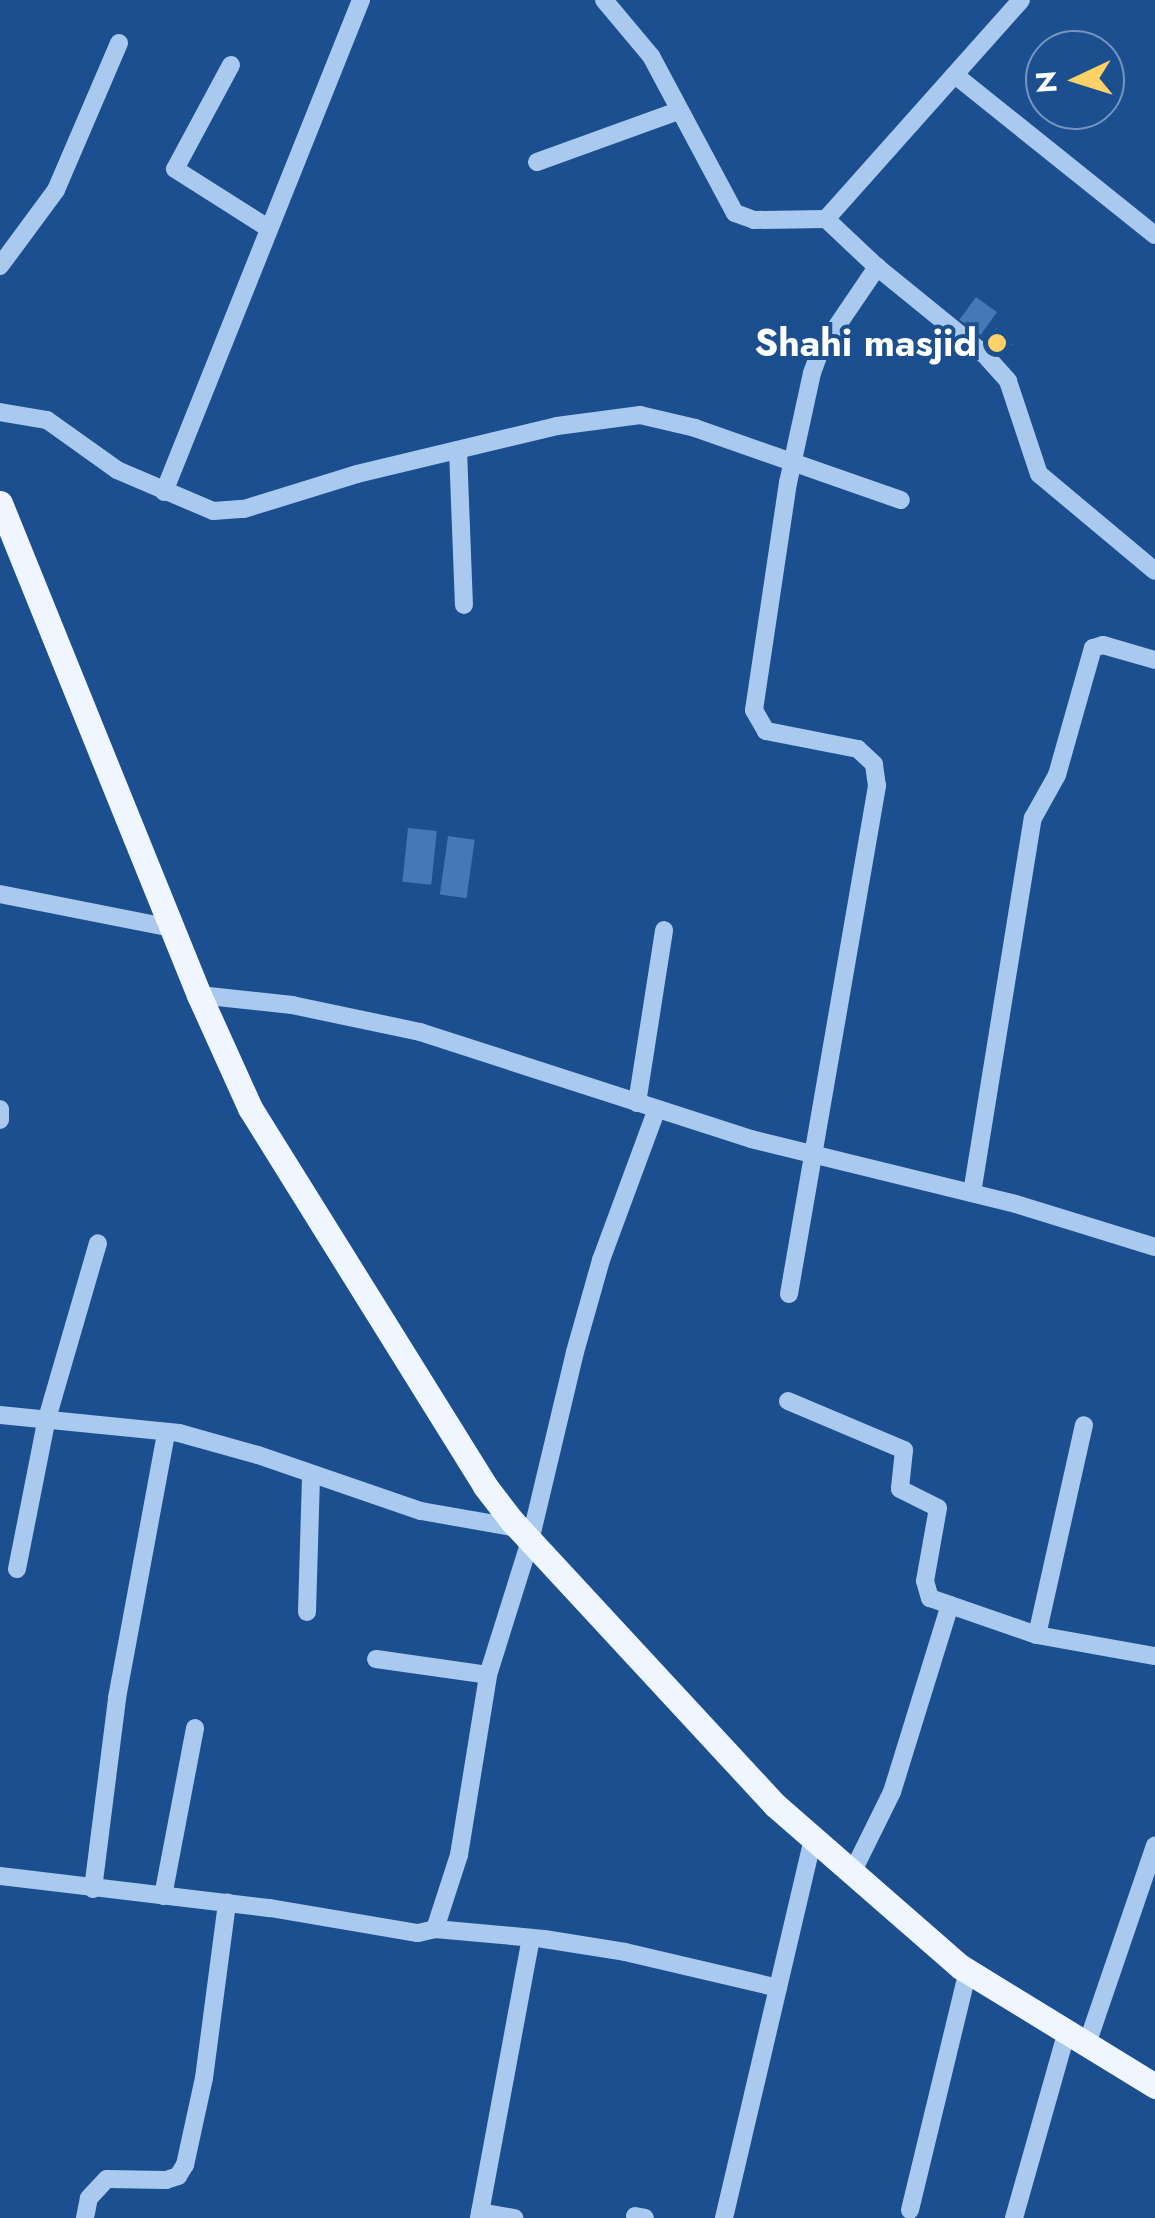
<!DOCTYPE html>
<style>
body{margin:0}
#map{position:relative;width:1155px;height:2218px;overflow:hidden;background:#1b4f8f;font-family:Jost,sans-serif}
div>[style]{position:absolute}
[style*='--x']{left:calc(var(--x)*1px);top:calc(var(--y)*1px);width:calc(var(--w)*1px);rotate:calc(var(--a)*1deg)}
.building>*{inset:0;background:#4478b7;transform-origin:0 0}
.minor>*{height:18px;margin:-9px;padding:0 9px;transform-origin:9px;border-radius:9px;background:#a9c9ee}
.major>*{height:25px;margin:-12.5px;padding:0 12.5px;transform-origin:12.5px;border-radius:12.5px;background:#f0f6ff}
.dots>*{width:28px;height:28px;translate:-50% -50%;box-sizing:border-box;border:5px solid #1b4f8f;border-radius:50%}
span{translate:-50% -50%;white-space:nowrap;text-align:center;line-height:1.15;-webkit-text-stroke:8px #1b4f8f;paint-order:stroke}
.poi-label{font-size:38px;color:#fff;font-weight:700}
.right{translate:-100% -50%;text-align:right}
.north{position:absolute;left:1025px;top:30px;width:100px;height:100px;box-sizing:border-box;background:#1b4f8f;border:2px solid #7695bc;border-radius:50%;rotate:266deg;font-size:28px;font-weight:700;line-height:40px;text-align:center;color:#fff}
.north::after{content:'';display:block;margin:auto;width:35px;height:45px;background:#ffd166;clip-path:polygon(50% 0,100% 100%,50% 72%,0 100%)}
</style>
<div id="map">
<div class="building">
<i style="left:976px;top:297px;width:26px;height:28px;rotate:36deg"></i>
<i style="left:996px;top:328px;width:23px;height:18px;rotate:45deg"></i>
<i style="left:408px;top:828px;width:29px;height:54px;rotate:6deg"></i>
<i style="left:448px;top:836px;width:27px;height:59px;rotate:8deg"></i>
</div>
<div class="minor">
<i style="--x:604;--y:0;--w:73;--a:50"></i>
<i style="--x:651;--y:56;--w:178;--a:61.9"></i>
<i style="--x:735;--y:213;--w:20;--a:20"></i>
<i style="--x:754;--y:220;--w:72;--a:-0.8"></i>
<i style="--x:826;--y:219;--w:70;--a:43.3"></i>
<i style="--x:877;--y:267;--w:138;--a:39.1"></i>
<i style="--x:984;--y:354;--w:36;--a:48"></i>
<i style="--x:1008;--y:381;--w:98;--a:71.6"></i>
<i style="--x:1039;--y:474;--w:151;--a:39.9"></i>
<i style="--x:231;--y:65;--w:118;--a:118.3"></i>
<i style="--x:175;--y:169;--w:110;--a:32.4"></i>
<i style="--x:955;--y:75;--w:256;--a:38.7"></i>
<i style="--x:537;--y:162;--w:150;--a:-19.9"></i>
<i style="--x:826;--y:219;--w:293;--a:-48.3"></i>
<i style="--x:0;--y:266;--w:94;--a:-53.6"></i>
<i style="--x:56;--y:190;--w:160;--a:-66.8"></i>
<i style="--x:0;--y:412;--w:48;--a:9.7"></i>
<i style="--x:47;--y:420;--w:86;--a:35.5"></i>
<i style="--x:117;--y:470;--w:104;--a:23.1"></i>
<i style="--x:213;--y:511;--w:31;--a:-4"></i>
<i style="--x:244;--y:509;--w:118;--a:-17.2"></i>
<i style="--x:357;--y:474;--w:206;--a:-13.5"></i>
<i style="--x:557;--y:426;--w:84;--a:-7.5"></i>
<i style="--x:640;--y:415;--w:57;--a:13.3"></i>
<i style="--x:695;--y:428;--w:218;--a:19.3"></i>
<i style="--x:458;--y:450;--w:155;--a:87.8"></i>
<i style="--x:164;--y:492;--w:530;--a:-68.18"></i>
<i style="--x:0;--y:894;--w:175;--a:11.2"></i>
<i style="--x:199;--y:995;--w:94;--a:6.1"></i>
<i style="--x:292;--y:1005;--w:131;--a:11.9"></i>
<i style="--x:420;--y:1032;--w:348;--a:17.9"></i>
<i style="--x:751;--y:1139;--w:273;--a:13.8"></i>
<i style="--x:1016;--y:1204;--w:145;--a:17.2"></i>
<i style="--x:637;--y:1103;--w:175;--a:-81.1"></i>
<i style="--x:0;--y:1109;--w:11;--a:90"></i>
<i style="--x:972;--y:1193;--w:380;--a:-80.8"></i>
<i style="--x:1033;--y:818;--w:49;--a:-60.8"></i>
<i style="--x:1057;--y:775;--w:132;--a:-74.2"></i>
<i style="--x:1093;--y:648;--w:10;--a:-17"></i>
<i style="--x:1103;--y:645;--w:54;--a:16.1"></i>
<i style="--x:789;--y:1294;--w:516;--a:-80.17"></i>
<i style="--x:877;--y:786;--w:22;--a:-98"></i>
<i style="--x:874;--y:764;--w:22;--a:-137"></i>
<i style="--x:858;--y:749;--w:94;--a:-168.9"></i>
<i style="--x:766;--y:731;--w:24;--a:-120"></i>
<i style="--x:754;--y:710;--w:230;--a:-81.5"></i>
<i style="--x:788;--y:483;--w:113;--a:-77.7"></i>
<i style="--x:812;--y:373;--w:23;--a:-70"></i>
<i style="--x:820;--y:351;--w:102;--a:-55.8"></i>
<i style="--x:788;--y:1401;--w:126;--a:22.9"></i>
<i style="--x:904;--y:1450;--w:39;--a:96"></i>
<i style="--x:900;--y:1489;--w:42;--a:26.6"></i>
<i style="--x:938;--y:1508;--w:74;--a:100.1"></i>
<i style="--x:925;--y:1581;--w:18;--a:74"></i>
<i style="--x:930;--y:1598;--w:113;--a:19.1"></i>
<i style="--x:1037;--y:1635;--w:120;--a:10.1"></i>
<i style="--x:0;--y:1415;--w:180;--a:5.7"></i>
<i style="--x:179;--y:1433;--w:82;--a:15.6"></i>
<i style="--x:258;--y:1455;--w:172;--a:19"></i>
<i style="--x:421;--y:1511;--w:98;--a:9.9"></i>
<i style="--x:17;--y:1569;--w:150;--a:-78.8"></i>
<i style="--x:46;--y:1422;--w:186;--a:-73.8"></i>
<i style="--x:307;--y:1612;--w:137;--a:-88.3"></i>
<i style="--x:1037;--y:1635;--w:215;--a:-77.4"></i>
<i style="--x:376;--y:1659;--w:113;--a:8.1"></i>
<i style="--x:852;--y:1873;--w:90;--a:-63.7"></i>
<i style="--x:892;--y:1792;--w:196;--a:-72.8"></i>
<i style="--x:0;--y:1876;--w:272;--a:6.8"></i>
<i style="--x:270;--y:1908;--w:150;--a:9.6"></i>
<i style="--x:418;--y:1933;--w:17;--a:-13"></i>
<i style="--x:435;--y:1929;--w:78;--a:-72"></i>
<i style="--x:459;--y:1855;--w:182;--a:-80.8"></i>
<i style="--x:488;--y:1675;--w:140;--a:-72.6"></i>
<i style="--x:530;--y:1541;--w:194;--a:-76.6"></i>
<i style="--x:575;--y:1352;--w:96;--a:-74.2"></i>
<i style="--x:601;--y:1260;--w:161;--a:-69.7"></i>
<i style="--x:93;--y:1889;--w:193;--a:-82.8"></i>
<i style="--x:117;--y:1698;--w:269;--a:-79.5"></i>
<i style="--x:163;--y:1896;--w:171;--a:-79.2"></i>
<i style="--x:435;--y:1929;--w:109;--a:5.2"></i>
<i style="--x:544;--y:1939;--w:82;--a:9.1"></i>
<i style="--x:625;--y:1952;--w:157;--a:13.2"></i>
<i style="--x:1086;--y:2047;--w:213;--a:-71.1"></i>
<i style="--x:910;--y:2210;--w:246;--a:-76.4"></i>
<i style="--x:480;--y:2212;--w:35;--a:10"></i>
<i style="--x:635;--y:2216;--w:10;--a:11"></i>
<i style="--x:85;--y:2218;--w:20;--a:-79"></i>
<i style="--x:89;--y:2198;--w:26;--a:-47"></i>
<i style="--x:107;--y:2179;--w:59;--a:1"></i>
<i style="--x:166;--y:2180;--w:13;--a:-18"></i>
<i style="--x:178;--y:2176;--w:13;--a:-58"></i>
<i style="--x:185;--y:2165;--w:89;--a:-77.7"></i>
<i style="--x:204;--y:2078;--w:177;--a:-82.5"></i>
<i style="--x:479;--y:2218;--w:285;--a:-79.5"></i>
<i style="--x:724;--y:2218;--w:390;--a:-76.8"></i>
<i style="--x:1014;--y:2218;--w:191;--a:-74.2"></i>
</div>
<div class="major">
<i style="--x:0;--y:503;--w:531;--a:67.98"></i>
<i style="--x:199;--y:995;--w:124;--a:65.7"></i>
<i style="--x:250;--y:1108;--w:445;--a:58.1"></i>
<i style="--x:485;--y:1486;--w:44;--a:52.4"></i>
<i style="--x:512;--y:1521;--w:387;--a:47.2"></i>
<i style="--x:775;--y:1805;--w:247;--a:41.1"></i>
<i style="--x:961;--y:1967;--w:228;--a:31.5"></i>
</div>
<div class="dots">
<i style="left:997px;top:343px;background:#ffd166"></i>
</div>
<div class="poi-label">
<span class="right" style="left:977px;top:343px">Shahi masjid</span>
</div>
<div class="north">N</div>
</div>
